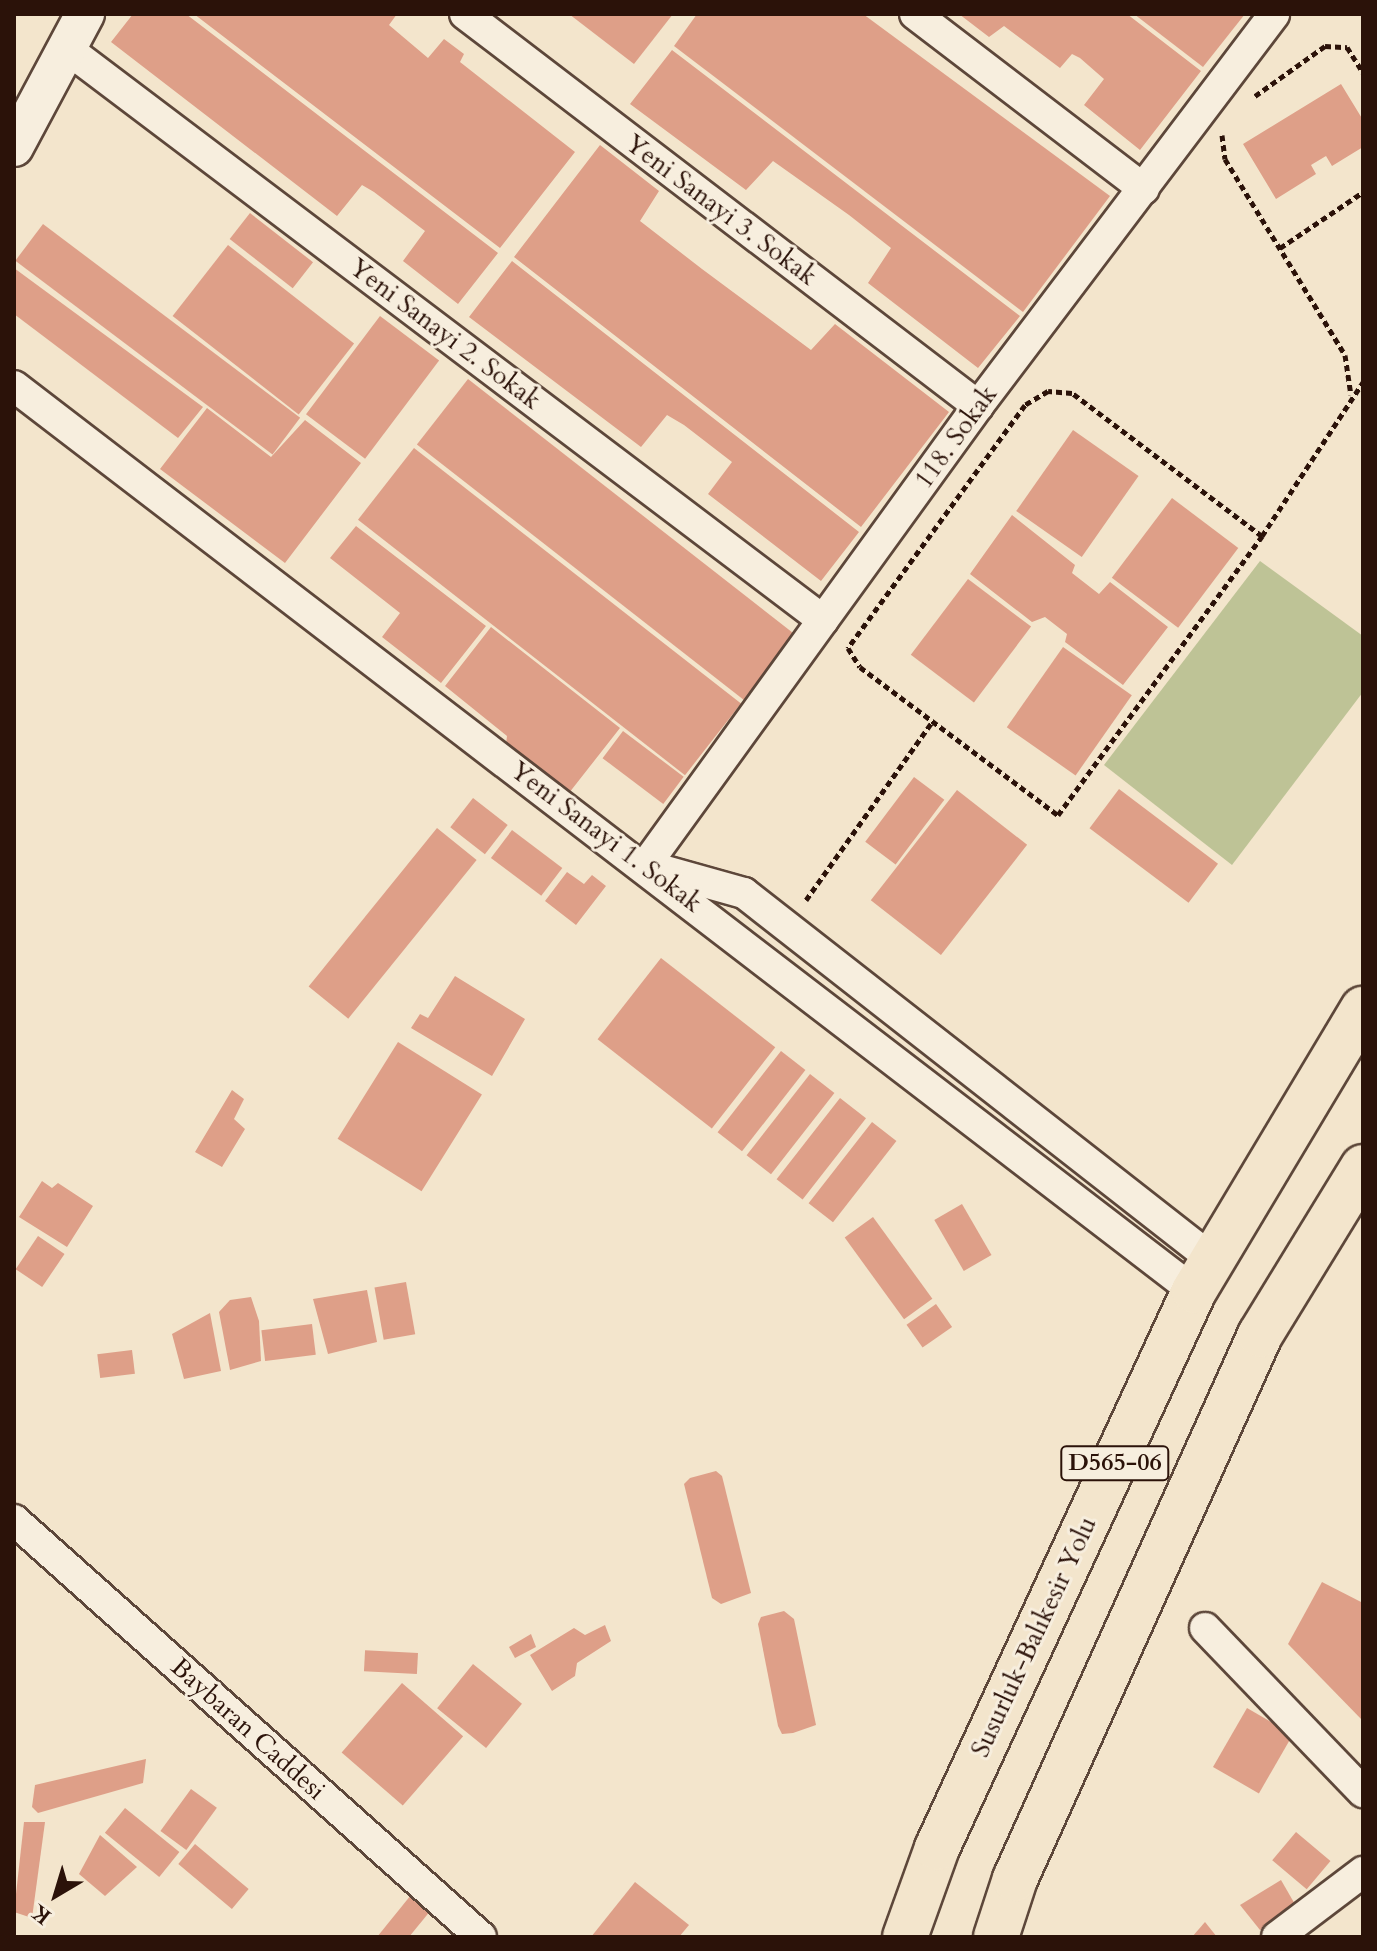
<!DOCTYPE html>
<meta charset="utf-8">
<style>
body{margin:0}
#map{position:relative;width:1377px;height:1951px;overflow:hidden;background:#f3e5cc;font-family:Cardo,serif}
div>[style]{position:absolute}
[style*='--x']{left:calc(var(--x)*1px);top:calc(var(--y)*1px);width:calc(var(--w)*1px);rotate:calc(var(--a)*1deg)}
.green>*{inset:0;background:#bec396}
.building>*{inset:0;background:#de9f88;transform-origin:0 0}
.path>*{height:5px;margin-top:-2.5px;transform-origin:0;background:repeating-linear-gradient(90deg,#2b1209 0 6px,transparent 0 10px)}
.roads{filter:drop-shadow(2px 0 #5d473a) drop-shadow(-2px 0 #5d473a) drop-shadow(0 2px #5d473a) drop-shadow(0 -2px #5d473a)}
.minor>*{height:30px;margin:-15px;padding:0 15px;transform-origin:15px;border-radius:15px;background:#f7eede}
.tertiary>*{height:38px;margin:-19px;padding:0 19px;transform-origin:19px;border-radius:19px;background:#f7eede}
.trunk>*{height:44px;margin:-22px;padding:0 22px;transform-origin:22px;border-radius:22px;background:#f3e5cc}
span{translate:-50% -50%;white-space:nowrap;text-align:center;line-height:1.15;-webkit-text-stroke:6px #f7eede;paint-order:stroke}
.shield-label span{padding:2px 6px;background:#f7eede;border:2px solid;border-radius:6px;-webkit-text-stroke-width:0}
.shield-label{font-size:24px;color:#2b1209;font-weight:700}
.street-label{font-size:26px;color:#2b1209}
.frame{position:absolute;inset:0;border:16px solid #2b1209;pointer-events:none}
.north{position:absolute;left:16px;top:1855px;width:80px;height:80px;-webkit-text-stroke:6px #f7eede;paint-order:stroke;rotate:218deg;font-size:22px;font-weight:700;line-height:32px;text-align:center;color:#2b1209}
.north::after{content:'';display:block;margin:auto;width:28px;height:36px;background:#2b1209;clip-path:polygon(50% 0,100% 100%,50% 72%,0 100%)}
</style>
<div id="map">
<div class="green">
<i style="clip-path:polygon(1260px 561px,1363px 636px,1363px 692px,1232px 865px,1104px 765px)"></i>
</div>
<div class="building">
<i style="clip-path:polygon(133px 14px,186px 14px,498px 253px,458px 304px,403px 261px,425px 231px,374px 192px,362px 185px,337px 216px,111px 42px)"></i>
<i style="clip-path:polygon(194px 14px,397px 14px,389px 25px,428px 58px,444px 39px,464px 54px,460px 62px,575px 152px,500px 248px)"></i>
<i style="clip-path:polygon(569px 14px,673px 14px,634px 64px)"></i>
<i style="clip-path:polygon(697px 14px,863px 14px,1110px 196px,1023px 312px,674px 46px)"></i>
<i style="clip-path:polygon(959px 14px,1127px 14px,1201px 71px,1140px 150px,1084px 105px,1104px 79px,1080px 58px,1072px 54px,1060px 68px,1004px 26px,989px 37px)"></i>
<i style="clip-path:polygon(1134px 14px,1245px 14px,1203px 67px)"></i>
<i style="clip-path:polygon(672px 50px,1020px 316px,978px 368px,868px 283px,891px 248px,849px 215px,773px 161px,746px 190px,630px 104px)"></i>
<i style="clip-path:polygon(1341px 84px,1363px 120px,1363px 147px,1332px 166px,1326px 156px,1311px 165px,1316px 174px,1276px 199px,1243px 144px)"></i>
<i style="clip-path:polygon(600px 145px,659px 191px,640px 221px,702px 269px,811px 350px,835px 324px,949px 412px,861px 527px,514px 257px)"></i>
<i style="left:250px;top:213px;width:80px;height:33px;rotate:38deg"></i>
<i style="left:43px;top:224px;width:322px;height:46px;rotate:37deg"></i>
<i style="left:228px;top:245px;width:160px;height:90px;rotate:38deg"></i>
<i style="clip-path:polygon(512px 261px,859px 532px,821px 581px,708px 494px,732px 462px,684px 425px,667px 415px,641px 447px,469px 317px)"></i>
<i style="clip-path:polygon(14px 268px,203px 407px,178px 438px,14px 314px)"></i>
<i style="left:380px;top:316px;width:74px;height:123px;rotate:37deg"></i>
<i style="left:468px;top:379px;width:415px;height:83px;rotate:38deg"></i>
<i style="clip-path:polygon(207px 408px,271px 457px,305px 420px,361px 463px,285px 563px,160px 469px)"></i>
<i style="left:1073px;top:430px;width:80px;height:99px;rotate:35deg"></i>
<i style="left:414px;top:448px;width:415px;height:91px;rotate:38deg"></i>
<i style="left:1172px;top:498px;width:83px;height:100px;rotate:37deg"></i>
<i style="clip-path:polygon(1012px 515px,1075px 565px,1072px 573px,1099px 594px,1110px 582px,1168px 627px,1123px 685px,1065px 642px,1067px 634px,1045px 617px,1032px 622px,970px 574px)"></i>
<i style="clip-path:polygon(356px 526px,486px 626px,441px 683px,382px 637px,400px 613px,330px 558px)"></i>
<i style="left:968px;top:579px;width:79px;height:95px;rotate:37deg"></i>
<i style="clip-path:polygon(491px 627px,620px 728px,569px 793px,506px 744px,507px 736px,445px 686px)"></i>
<i style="left:1063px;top:647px;width:84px;height:98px;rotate:35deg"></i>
<i style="left:623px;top:731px;width:76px;height:34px;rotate:37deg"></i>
<i style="left:914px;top:777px;width:38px;height:81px;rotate:37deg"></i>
<i style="left:1119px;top:789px;width:124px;height:49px;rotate:37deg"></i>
<i style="left:957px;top:790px;width:89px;height:140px;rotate:38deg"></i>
<i style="left:473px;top:798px;width:44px;height:37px;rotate:38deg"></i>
<i style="left:437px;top:828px;width:51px;height:204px;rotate:39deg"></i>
<i style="left:512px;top:830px;width:63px;height:35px;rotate:37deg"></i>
<i style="clip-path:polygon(567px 872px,584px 884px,592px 875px,606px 886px,576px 925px,545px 901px)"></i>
<i style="left:661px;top:958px;width:145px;height:103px;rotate:38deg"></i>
<i style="clip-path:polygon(455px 976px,525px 1019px,492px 1076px,411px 1028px,420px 1014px,428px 1018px)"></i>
<i style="left:398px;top:1042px;width:99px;height:114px;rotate:32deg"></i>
<i style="left:781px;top:1051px;width:31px;height:103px;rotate:38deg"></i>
<i style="left:810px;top:1074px;width:31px;height:103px;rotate:38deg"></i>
<i style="clip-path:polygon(232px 1090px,244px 1099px,234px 1119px,245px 1129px,222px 1167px,195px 1152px)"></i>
<i style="left:840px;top:1098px;width:33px;height:103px;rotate:38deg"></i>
<i style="left:872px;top:1122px;width:31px;height:103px;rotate:38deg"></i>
<i style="clip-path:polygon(42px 1181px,52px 1188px,58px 1183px,93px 1206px,67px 1247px,19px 1217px)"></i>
<i style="left:962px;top:1204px;width:59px;height:32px;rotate:60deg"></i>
<i style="left:873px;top:1217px;width:101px;height:35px;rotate:54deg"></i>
<i style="left:38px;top:1236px;width:32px;height:40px;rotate:34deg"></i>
<i style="left:406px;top:1282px;width:53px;height:32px;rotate:80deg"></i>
<i style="clip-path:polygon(367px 1290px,377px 1342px,328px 1354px,313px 1299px)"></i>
<i style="clip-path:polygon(251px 1297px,259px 1321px,261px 1361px,230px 1370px,219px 1312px,230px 1300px)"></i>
<i style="left:936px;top:1304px;width:28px;height:36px;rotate:55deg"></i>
<i style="clip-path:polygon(210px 1313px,221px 1371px,184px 1379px,172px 1334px)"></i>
<i style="left:312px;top:1324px;width:31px;height:51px;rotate:83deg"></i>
<i style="left:132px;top:1350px;width:24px;height:35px;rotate:83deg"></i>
<i style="clip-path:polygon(716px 1471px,722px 1476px,751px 1593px,721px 1604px,712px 1598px,684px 1484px,690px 1478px)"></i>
<i style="clip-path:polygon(1322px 1582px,1363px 1603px,1363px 1721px,1288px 1644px)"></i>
<i style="clip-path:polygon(784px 1611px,794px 1619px,816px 1725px,793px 1733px,782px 1734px,778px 1726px,758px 1624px,761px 1617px)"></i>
<i style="clip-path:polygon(605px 1625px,611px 1641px,577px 1663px,575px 1676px,552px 1691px,530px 1655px,574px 1628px,585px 1635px)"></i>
<i style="clip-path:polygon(531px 1634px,536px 1647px,515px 1658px,509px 1647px)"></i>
<i style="left:418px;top:1653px;width:21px;height:53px;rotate:93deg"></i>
<i style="left:473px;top:1664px;width:63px;height:57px;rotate:39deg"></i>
<i style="left:402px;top:1683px;width:81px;height:92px;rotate:41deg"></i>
<i style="left:1247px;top:1708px;width:53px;height:68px;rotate:30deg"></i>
<i style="clip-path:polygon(146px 1759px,143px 1783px,38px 1813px,32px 1807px,35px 1785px)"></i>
<i style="left:191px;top:1789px;width:32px;height:52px;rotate:36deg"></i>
<i style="left:125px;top:1808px;width:70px;height:32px;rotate:39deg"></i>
<i style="clip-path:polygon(24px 1822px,45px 1822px,32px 1918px,14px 1912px)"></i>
<i style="left:1296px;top:1832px;width:45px;height:37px;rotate:40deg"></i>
<i style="clip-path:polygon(100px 1835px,137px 1867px,105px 1896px,79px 1874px)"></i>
<i style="left:195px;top:1844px;width:70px;height:26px;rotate:40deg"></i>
<i style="clip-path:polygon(1281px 1880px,1296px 1906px,1260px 1930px,1240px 1905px)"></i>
<i style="clip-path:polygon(635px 1882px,689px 1925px,679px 1937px,591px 1937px)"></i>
<i style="clip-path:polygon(411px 1895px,431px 1910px,409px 1937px,377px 1937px)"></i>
<i style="clip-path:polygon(1205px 1922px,1217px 1937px,1192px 1937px)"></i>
</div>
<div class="path">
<i style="--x:1255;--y:96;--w:86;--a:-35.5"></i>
<i style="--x:1325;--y:46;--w:22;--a:3"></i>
<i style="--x:1347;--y:47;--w:31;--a:58"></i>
<i style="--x:1222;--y:135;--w:24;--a:83"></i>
<i style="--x:1225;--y:159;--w:230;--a:58.5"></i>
<i style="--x:1345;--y:355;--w:40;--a:81.5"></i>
<i style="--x:1280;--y:248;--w:100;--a:-34"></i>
<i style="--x:1262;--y:536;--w:238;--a:-143"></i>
<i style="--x:1072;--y:393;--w:24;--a:-175"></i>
<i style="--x:1048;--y:391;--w:27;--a:149"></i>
<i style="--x:1025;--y:405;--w:301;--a:126.1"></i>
<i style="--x:848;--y:648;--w:22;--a:58"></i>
<i style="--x:860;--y:667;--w:247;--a:36.8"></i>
<i style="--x:1058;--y:815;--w:346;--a:-53.8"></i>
<i style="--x:1262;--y:536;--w:184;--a:-56.7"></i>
<i style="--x:806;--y:900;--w:218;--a:-54.7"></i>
</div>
<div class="roads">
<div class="minor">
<i style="--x:465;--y:14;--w:646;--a:37.38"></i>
<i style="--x:915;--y:14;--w:288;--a:37.4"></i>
<i style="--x:66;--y:48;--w:949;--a:37.08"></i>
<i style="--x:14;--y:386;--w:1487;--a:37.49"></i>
<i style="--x:645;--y:866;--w:568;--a:-54.1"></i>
<i style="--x:978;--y:406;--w:491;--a:-52.9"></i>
<i style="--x:658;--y:869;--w:89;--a:15.6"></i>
<i style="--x:744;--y:893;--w:594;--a:38.03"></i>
<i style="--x:14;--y:1520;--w:626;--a:41.76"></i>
<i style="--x:1205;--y:1628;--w:228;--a:46.1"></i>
<i style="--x:1277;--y:1937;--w:108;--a:-37.1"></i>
</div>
<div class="tertiary">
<i style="--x:14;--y:147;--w:151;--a:-61.9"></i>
</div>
<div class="trunk">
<i style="--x:905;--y:1937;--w:95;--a:-70.2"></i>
<i style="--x:937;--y:1848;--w:613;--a:-65.23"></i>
<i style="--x:1194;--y:1291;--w:329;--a:-59.1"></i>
<i style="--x:996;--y:1937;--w:61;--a:-71.9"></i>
<i style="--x:1015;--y:1879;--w:597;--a:-65.75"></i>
<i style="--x:1260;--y:1335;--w:197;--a:-58.5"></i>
</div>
</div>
<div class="shield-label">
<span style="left:1115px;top:1463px">D565-06</span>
</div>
<div class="street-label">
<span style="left:721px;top:210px;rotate:37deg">Yeni Sanayi 3. Sokak</span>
<span style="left:445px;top:334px;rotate:37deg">Yeni Sanayi 2. Sokak</span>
<span style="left:956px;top:437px;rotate:-54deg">118. Sokak</span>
<span style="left:606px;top:837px;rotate:37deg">Yeni Sanayi 1. Sokak</span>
<span style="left:1034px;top:1637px;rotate:-65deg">Susurluk-Balıkesir Yolu</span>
<span style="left:248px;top:1729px;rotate:42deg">Baybaran Caddesi</span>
</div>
<div class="frame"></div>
<div class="north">K</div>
</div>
